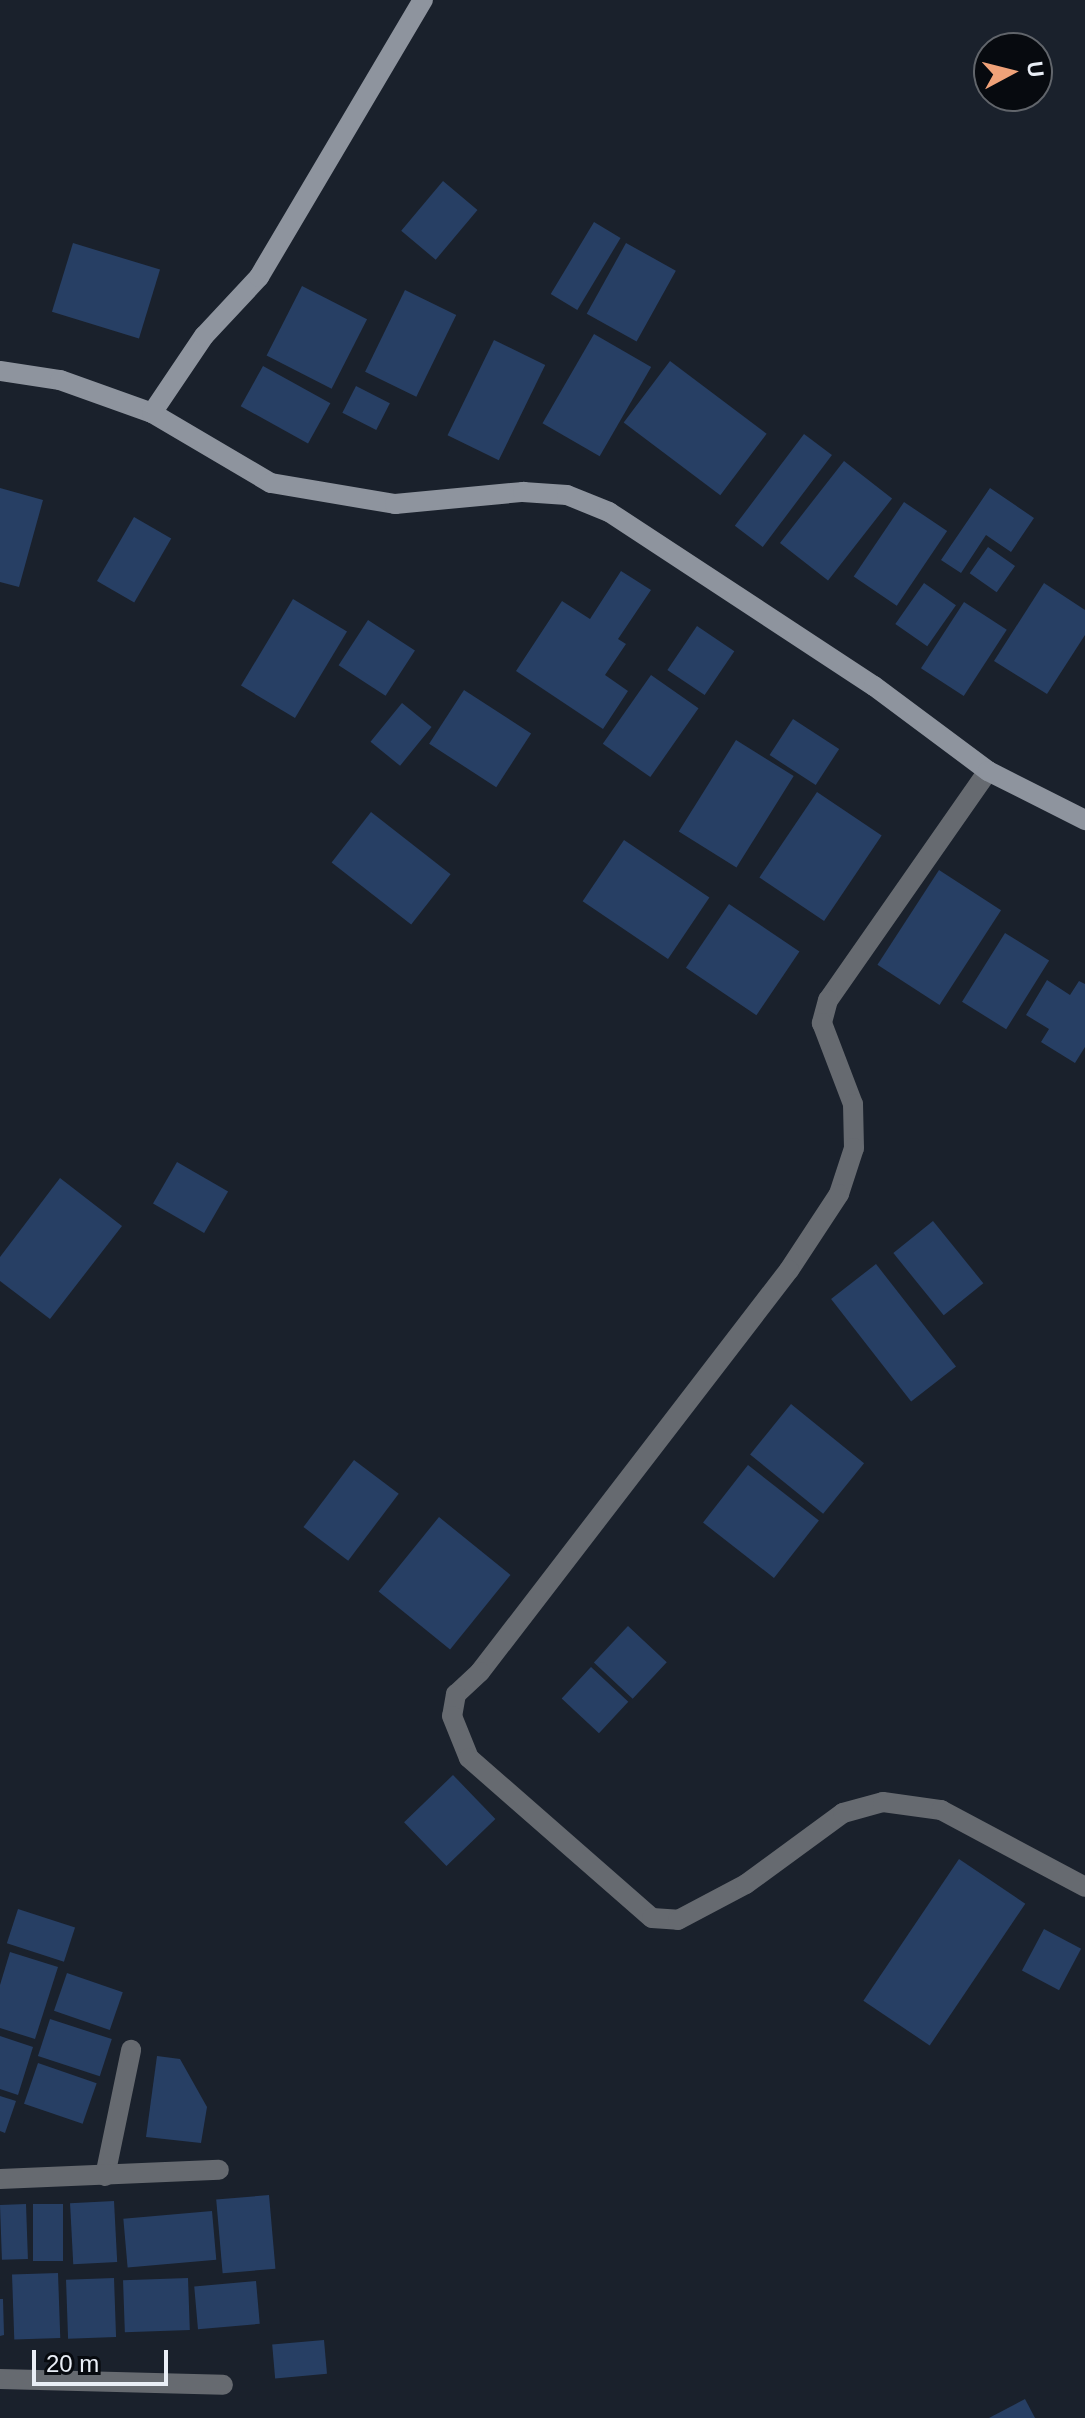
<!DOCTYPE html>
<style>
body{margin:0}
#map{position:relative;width:1085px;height:2418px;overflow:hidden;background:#1a212c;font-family:Helvetica,sans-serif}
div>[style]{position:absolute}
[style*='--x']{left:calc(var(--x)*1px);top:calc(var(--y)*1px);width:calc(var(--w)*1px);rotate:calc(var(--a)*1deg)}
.building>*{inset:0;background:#273f64;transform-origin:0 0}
.street>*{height:20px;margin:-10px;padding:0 10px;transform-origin:10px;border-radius:10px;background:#666a70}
.secondary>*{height:20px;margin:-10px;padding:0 10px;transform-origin:10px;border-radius:10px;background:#8e949e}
span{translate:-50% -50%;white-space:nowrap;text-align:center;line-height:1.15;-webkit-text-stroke:6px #070a0f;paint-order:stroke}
.north{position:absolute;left:973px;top:32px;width:80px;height:80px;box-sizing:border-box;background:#070a0f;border:2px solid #61656b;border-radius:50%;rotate:83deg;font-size:22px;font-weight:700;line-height:32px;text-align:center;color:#e9eef6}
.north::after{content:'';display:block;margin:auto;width:28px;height:36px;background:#f0a279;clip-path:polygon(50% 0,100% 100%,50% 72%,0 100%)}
.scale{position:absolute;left:32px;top:2350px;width:136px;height:36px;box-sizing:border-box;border:4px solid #e9eef6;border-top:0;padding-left:10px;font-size:24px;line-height:28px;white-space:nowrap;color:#e9eef6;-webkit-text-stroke:6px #070a0f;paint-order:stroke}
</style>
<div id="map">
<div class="building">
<i style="left:443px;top:181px;width:45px;height:65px;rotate:40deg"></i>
<i style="left:594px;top:222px;width:31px;height:84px;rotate:31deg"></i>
<i style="left:73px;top:243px;width:91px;height:72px;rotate:17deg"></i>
<i style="left:626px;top:243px;width:57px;height:81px;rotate:29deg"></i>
<i style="left:302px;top:286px;width:73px;height:78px;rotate:27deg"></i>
<i style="left:405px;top:290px;width:57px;height:91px;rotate:26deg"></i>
<i style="left:594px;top:334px;width:66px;height:103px;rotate:30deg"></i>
<i style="left:494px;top:340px;width:57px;height:106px;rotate:26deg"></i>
<i style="left:670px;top:361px;width:121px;height:77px;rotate:37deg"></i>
<i style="left:263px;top:366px;width:77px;height:46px;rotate:29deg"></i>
<i style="left:356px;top:386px;width:38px;height:30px;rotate:27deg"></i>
<i style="left:804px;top:434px;width:35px;height:115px;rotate:37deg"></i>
<i style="left:844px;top:461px;width:61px;height:104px;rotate:38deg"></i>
<i style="clip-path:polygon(0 488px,43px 500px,19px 587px,0 582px)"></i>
<i style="clip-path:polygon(990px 488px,1034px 518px,1011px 552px,986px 535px,961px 573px,941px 560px)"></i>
<i style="left:904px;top:502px;width:52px;height:90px;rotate:34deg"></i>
<i style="left:134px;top:517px;width:43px;height:74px;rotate:30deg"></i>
<i style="left:988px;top:547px;width:33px;height:32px;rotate:35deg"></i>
<i style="clip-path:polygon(621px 571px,651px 590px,618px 639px,626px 644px,605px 675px,628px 691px,603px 729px,516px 671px,562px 601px,590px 619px)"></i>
<i style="left:924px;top:583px;width:39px;height:50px;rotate:35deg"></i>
<i style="clip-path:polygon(1044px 583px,1085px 610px,1085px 635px,1047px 694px,994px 661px)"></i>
<i style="left:293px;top:599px;width:63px;height:101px;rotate:31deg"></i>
<i style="left:964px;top:602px;width:51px;height:79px;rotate:33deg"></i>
<i style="left:368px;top:620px;width:56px;height:54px;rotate:33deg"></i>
<i style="left:697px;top:626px;width:45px;height:53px;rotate:34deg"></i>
<i style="left:651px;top:675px;width:58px;height:84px;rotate:35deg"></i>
<i style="left:464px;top:690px;width:80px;height:64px;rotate:33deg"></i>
<i style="left:402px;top:703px;width:38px;height:50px;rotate:39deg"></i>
<i style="left:793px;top:719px;width:55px;height:43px;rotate:33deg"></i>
<i style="left:736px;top:740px;width:68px;height:108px;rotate:32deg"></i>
<i style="left:817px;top:792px;width:78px;height:103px;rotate:34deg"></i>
<i style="left:371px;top:812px;width:101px;height:64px;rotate:38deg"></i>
<i style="left:624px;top:840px;width:103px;height:74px;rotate:34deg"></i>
<i style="left:939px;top:870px;width:74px;height:113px;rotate:33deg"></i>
<i style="left:729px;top:904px;width:85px;height:77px;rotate:34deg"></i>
<i style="left:1005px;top:933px;width:52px;height:81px;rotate:32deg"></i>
<i style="clip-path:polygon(1047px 980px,1070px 995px,1079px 981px,1085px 984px,1085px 1047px,1075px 1063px,1041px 1042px,1049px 1029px,1026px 1015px)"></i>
<i style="left:177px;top:1162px;width:59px;height:48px;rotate:30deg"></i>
<i style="clip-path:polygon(60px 1178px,122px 1226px,50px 1319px,0 1281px,0 1257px)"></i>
<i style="left:933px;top:1221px;width:80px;height:51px;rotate:51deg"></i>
<i style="left:876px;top:1264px;width:130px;height:57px;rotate:52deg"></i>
<i style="left:791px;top:1404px;width:94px;height:65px;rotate:39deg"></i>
<i style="left:354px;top:1460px;width:56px;height:84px;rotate:37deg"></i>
<i style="left:748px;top:1465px;width:90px;height:73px;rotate:38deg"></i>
<i style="left:439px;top:1517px;width:92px;height:96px;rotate:39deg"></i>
<i style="left:628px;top:1626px;width:53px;height:50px;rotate:43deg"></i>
<i style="left:591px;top:1667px;width:51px;height:43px;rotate:43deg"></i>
<i style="left:453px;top:1775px;width:61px;height:68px;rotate:46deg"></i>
<i style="left:959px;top:1859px;width:80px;height:171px;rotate:34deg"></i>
<i style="left:18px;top:1909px;width:60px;height:36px;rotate:18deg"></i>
<i style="left:1044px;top:1929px;width:42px;height:47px;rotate:28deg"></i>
<i style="clip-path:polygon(10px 1952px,58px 1967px,35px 2039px,0 2028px,0 1985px)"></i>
<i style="left:67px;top:1973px;width:59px;height:40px;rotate:19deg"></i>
<i style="left:50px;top:2019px;width:65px;height:39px;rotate:18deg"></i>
<i style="clip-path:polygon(0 2036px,33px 2047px,18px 2095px,0 2089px)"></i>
<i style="clip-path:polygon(157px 2056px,180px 2059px,207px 2107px,201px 2143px,146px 2137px)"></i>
<i style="left:38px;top:2063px;width:62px;height:43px;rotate:19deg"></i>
<i style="clip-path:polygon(0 2096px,16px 2101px,5px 2133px,0 2131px)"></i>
<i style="left:269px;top:2195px;width:74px;height:53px;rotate:85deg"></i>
<i style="left:114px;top:2201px;width:61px;height:44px;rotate:87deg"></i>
<i style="left:26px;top:2204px;width:55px;height:26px;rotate:88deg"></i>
<i style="left:33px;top:2204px;width:30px;height:57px"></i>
<i style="left:212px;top:2211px;width:49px;height:89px;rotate:85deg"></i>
<i style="left:58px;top:2273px;width:65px;height:46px;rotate:88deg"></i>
<i style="left:114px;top:2278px;width:59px;height:48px;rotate:88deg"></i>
<i style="left:188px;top:2278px;width:52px;height:65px;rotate:88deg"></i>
<i style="left:256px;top:2281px;width:43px;height:62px;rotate:85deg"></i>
<i style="clip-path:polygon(0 2299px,3px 2299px,4px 2335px,0 2336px)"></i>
<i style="left:324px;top:2340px;width:34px;height:52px;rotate:85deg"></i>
<i style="clip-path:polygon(1025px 2399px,1035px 2418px,989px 2418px)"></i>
</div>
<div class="street">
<i style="--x:988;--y:771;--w:279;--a:124.9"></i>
<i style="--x:828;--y:1000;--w:24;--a:105"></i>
<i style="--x:822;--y:1023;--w:87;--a:69.1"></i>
<i style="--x:853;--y:1104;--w:44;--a:88.7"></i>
<i style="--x:854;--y:1148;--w:48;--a:108.1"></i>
<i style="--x:839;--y:1194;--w:91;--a:123.3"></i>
<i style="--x:789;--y:1270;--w:507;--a:127.55"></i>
<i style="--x:480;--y:1672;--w:33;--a:137"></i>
<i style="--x:456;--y:1694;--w:22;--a:100"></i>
<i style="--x:452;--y:1716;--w:45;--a:68"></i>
<i style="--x:469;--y:1758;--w:243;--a:41.2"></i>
<i style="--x:652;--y:1918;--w:26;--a:4"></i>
<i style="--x:678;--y:1920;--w:77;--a:-27.9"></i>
<i style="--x:746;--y:1884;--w:120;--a:-36.2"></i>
<i style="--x:843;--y:1813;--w:41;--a:-15.4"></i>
<i style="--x:883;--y:1802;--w:59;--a:7.9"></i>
<i style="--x:941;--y:1810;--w:163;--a:28.1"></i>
<i style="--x:105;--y:2176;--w:129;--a:-78.3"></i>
<i style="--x:0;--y:2179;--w:219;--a:-2.4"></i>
<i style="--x:0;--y:2379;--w:223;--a:1.5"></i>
</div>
<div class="secondary">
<i style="--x:0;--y:371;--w:61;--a:8.5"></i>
<i style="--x:60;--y:380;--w:98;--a:19.7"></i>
<i style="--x:152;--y:413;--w:138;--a:30.5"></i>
<i style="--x:271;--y:483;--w:126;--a:9.6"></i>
<i style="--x:395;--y:504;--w:129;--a:-5.4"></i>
<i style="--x:523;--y:492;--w:44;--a:3.9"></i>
<i style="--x:567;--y:495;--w:45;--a:22"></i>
<i style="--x:609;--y:512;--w:317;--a:33.3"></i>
<i style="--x:874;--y:686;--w:142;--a:36.7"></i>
<i style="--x:988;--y:771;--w:109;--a:26.8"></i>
<i style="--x:152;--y:413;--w:93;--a:-56"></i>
<i style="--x:204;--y:336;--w:81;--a:-47"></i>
<i style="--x:259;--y:277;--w:322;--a:-59.4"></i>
</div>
<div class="north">U</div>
<div class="scale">20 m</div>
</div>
